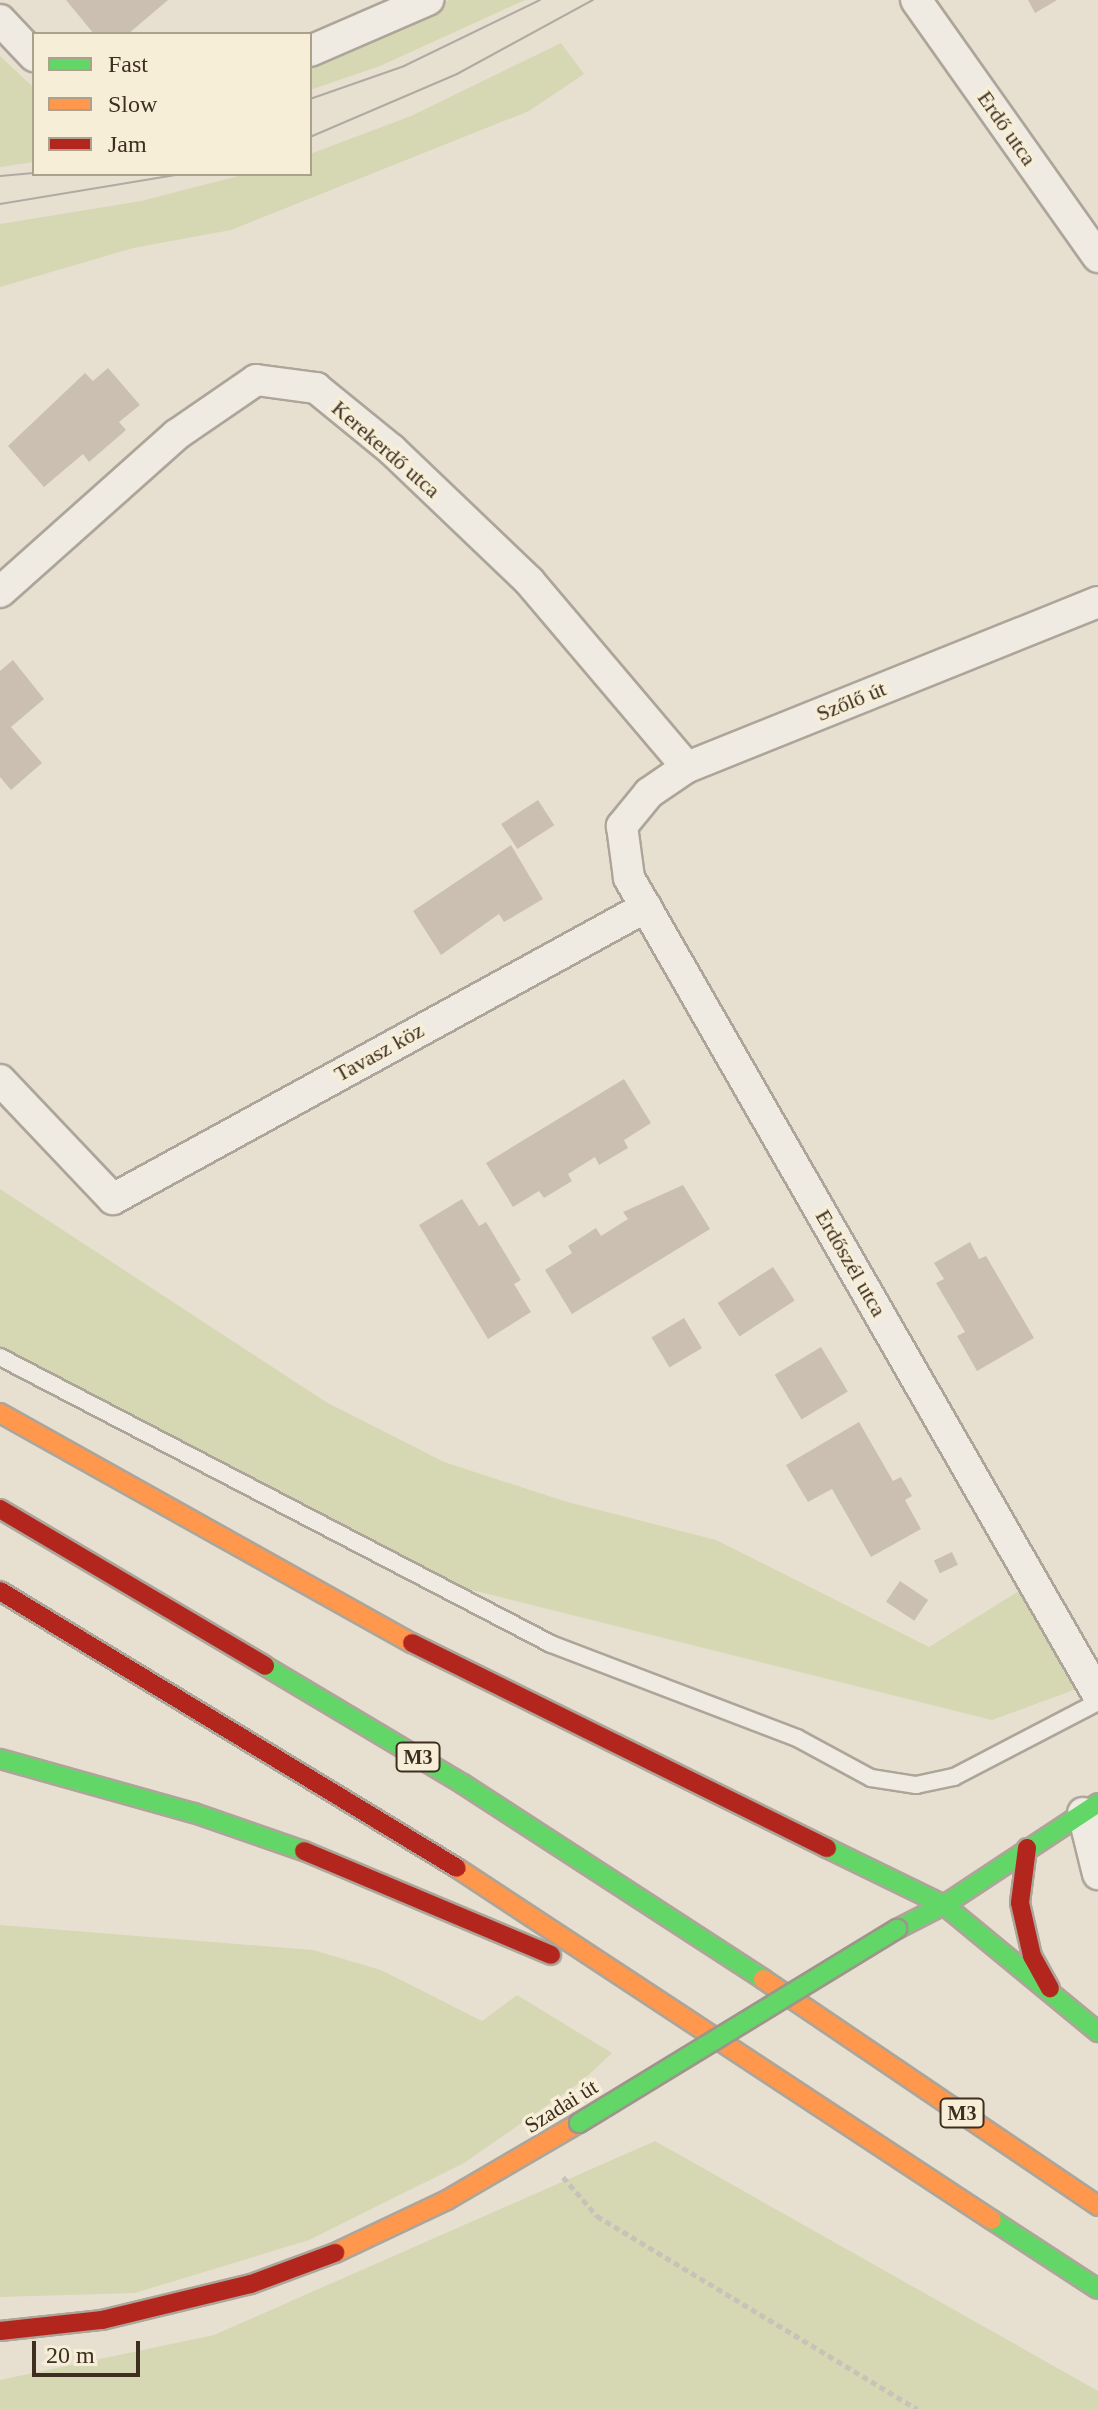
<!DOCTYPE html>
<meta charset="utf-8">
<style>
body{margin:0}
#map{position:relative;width:1098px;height:2409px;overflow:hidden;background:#e7e0d1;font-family:Georgia,serif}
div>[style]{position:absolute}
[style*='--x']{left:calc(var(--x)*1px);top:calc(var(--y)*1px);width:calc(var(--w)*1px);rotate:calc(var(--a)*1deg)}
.green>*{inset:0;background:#d6d7b3}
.building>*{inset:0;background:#cbbfb2;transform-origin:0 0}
.path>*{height:5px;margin-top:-2.5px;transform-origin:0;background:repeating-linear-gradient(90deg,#c8c2b9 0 6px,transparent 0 10px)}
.roads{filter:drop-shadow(2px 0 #ada599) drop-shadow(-2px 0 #ada599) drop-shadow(0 2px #ada599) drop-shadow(0 -2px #ada599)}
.lane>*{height:16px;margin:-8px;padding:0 8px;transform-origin:8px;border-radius:8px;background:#efebe3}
.street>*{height:30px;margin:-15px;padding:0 15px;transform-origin:15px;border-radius:15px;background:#efebe3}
.fast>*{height:18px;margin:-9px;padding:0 9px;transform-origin:9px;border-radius:9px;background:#63d668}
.slow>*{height:18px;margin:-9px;padding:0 9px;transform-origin:9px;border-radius:9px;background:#ff974d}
.jam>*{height:18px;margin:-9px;padding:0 9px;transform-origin:9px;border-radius:9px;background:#b3261e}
.tram>*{height:2px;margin:-1px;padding:0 1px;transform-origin:1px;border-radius:1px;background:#afaaa2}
.bridges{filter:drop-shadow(2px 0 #9c958a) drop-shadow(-2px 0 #9c958a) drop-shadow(0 2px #9c958a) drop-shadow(0 -2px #9c958a)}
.fast-bridge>*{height:18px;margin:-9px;padding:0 9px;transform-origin:9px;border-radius:9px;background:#63d668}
span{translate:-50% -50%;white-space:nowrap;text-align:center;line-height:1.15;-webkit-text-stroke:7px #f7eed8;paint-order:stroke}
.shield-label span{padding:2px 6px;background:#f7eed8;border:2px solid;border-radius:6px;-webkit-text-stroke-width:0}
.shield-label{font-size:20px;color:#3d2e20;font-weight:700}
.street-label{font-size:22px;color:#3d2e20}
.legend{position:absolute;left:32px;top:32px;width:280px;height:144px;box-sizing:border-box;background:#f7eed8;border:2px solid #ada18e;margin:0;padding:10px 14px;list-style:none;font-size:24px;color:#3d2e20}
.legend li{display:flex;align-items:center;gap:16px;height:40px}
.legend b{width:40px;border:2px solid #ada18e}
.scale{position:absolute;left:32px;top:2341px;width:108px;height:36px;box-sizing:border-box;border:4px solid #3d2e20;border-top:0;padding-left:10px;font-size:24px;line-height:28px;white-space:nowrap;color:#3d2e20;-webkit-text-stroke:6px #f7eed8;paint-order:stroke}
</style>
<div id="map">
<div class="green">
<i style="clip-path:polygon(449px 0,525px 0,380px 66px,310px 90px,310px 58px,403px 26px)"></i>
<i style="clip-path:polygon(561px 43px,584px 74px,529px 111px,231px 230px,133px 248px,0 287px,0 224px,141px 201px,246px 174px,310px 174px,310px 154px,411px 116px)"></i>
<i style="clip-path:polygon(0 56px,34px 88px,34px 162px,0 167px)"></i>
<i style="clip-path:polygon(0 1189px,326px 1402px,444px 1462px,564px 1501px,716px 1540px,929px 1647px,1025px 1587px,1082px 1687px,992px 1720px,456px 1586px,106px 1415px,0 1355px)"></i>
<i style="clip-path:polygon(0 1925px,313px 1950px,381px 1970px,482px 2021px,517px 1995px,612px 2053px,582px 2081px,464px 2163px,309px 2240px,135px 2293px,0 2297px)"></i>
<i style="clip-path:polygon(655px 2141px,1098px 2391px,1098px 2409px,0 2409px,0 2380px,214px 2335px)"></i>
</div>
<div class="building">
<i style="clip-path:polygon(66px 0,168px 0,128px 34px,94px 34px)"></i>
<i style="clip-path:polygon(1028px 0,1057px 0,1035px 13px)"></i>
<i style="clip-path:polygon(108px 368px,140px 405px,119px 422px,126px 430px,89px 462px,83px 454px,44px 487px,8px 446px,85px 373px,93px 381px)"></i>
<i style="clip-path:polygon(13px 660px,44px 699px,11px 727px,42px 763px,11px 790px,0 777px,0 671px)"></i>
<i style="left:538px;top:800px;width:30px;height:44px;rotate:57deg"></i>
<i style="clip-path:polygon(511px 845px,543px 899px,504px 922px,499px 914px,441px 955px,413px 911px)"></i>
<i style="clip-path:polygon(624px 1079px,651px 1123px,624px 1140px,628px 1148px,599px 1165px,595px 1157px,568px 1174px,572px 1181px,544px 1198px,539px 1191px,513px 1207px,486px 1163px)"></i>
<i style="clip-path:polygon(683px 1185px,710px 1229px,572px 1314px,545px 1270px,572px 1253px,568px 1246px,596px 1228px,601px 1236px,628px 1219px,623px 1212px)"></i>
<i style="clip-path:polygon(462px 1199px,479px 1226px,486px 1222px,521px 1280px,514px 1284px,531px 1312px,488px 1339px,419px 1225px)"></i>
<i style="clip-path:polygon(970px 1242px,979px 1259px,986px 1256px,1034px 1338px,977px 1371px,957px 1336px,965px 1332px,936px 1283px,944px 1279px,934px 1263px)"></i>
<i style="left:773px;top:1267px;width:40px;height:66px;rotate:57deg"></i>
<i style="left:684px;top:1318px;width:35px;height:38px;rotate:59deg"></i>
<i style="left:821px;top:1347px;width:52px;height:54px;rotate:59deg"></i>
<i style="clip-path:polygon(859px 1422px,893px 1481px,901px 1477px,912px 1496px,905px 1500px,921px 1529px,871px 1557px,832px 1489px,808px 1502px,786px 1465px)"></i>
<i style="left:952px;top:1552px;width:14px;height:20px;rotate:65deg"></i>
<i style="left:900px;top:1581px;width:34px;height:25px;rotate:34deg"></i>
</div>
<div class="path">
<i style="--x:563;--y:2177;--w:52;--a:48.9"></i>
<i style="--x:597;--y:2216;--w:374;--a:31.1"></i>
</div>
<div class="roads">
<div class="lane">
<i style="--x:0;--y:1357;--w:621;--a:27.51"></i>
<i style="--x:551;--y:1644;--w:263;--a:20.9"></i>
<i style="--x:797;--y:1738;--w:84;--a:28.4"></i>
<i style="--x:871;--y:1778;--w:46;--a:8.8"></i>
<i style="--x:916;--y:1785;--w:39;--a:-12"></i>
<i style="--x:954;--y:1777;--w:162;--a:-27.5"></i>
</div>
<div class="street">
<i style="--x:916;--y:0;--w:315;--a:54.7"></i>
<i style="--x:0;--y:20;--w:50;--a:46.6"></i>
<i style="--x:310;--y:51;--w:129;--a:-23.4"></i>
<i style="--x:0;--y:592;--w:236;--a:-41.7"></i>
<i style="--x:176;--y:435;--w:97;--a:-34.5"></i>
<i style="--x:256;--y:380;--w:61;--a:7.6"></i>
<i style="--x:316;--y:388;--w:98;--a:39.2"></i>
<i style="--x:392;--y:450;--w:190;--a:43.7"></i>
<i style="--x:529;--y:581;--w:244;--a:49.7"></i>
<i style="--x:1098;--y:602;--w:443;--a:158.1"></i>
<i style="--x:687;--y:767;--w:46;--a:145.6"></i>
<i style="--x:649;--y:793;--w:43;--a:129.3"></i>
<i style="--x:622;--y:826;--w:52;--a:82.3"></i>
<i style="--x:629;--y:878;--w:942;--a:60.14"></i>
<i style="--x:0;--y:1080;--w:164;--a:46.5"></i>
<i style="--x:113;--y:1199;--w:608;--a:-28.72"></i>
<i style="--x:1083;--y:1813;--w:63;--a:76.2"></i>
</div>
<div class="fast">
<i style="--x:265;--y:1666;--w:230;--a:30.8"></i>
<i style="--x:463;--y:1784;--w:358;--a:33"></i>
<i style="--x:0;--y:1759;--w:201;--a:15.6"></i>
<i style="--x:194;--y:1813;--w:116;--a:19.1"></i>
<i style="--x:827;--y:1848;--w:130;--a:26"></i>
<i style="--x:944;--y:1905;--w:200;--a:39.5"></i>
<i style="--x:897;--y:1929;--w:53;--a:-27.1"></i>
<i style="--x:944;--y:1905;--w:185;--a:-33.5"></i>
<i style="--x:992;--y:2220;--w:126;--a:33.1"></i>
</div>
<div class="slow">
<i style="--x:0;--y:1413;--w:472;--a:29.2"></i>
<i style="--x:457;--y:1868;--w:640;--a:33.34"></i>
<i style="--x:763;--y:1979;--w:405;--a:34.1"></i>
<i style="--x:335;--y:2253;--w:124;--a:-25.3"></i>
<i style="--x:447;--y:2200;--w:153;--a:-30.3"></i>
</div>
<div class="jam">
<i style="--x:0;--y:1509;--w:308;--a:30.6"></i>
<i style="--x:0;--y:1591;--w:534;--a:31.22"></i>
<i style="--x:412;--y:1643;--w:463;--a:26.3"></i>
<i style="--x:1027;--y:1848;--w:55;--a:97.3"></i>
<i style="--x:1020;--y:1903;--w:54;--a:77.2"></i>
<i style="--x:1032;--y:1956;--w:37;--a:61"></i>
<i style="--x:304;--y:1851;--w:268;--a:22.8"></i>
<i style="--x:0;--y:2331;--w:103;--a:-6.2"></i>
<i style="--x:102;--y:2320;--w:153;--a:-13.6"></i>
<i style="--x:251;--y:2284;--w:90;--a:-20.3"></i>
</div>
</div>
<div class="tram">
<i style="--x:310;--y:99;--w:100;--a:-19.3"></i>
<i style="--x:404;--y:66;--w:151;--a:-25.9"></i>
<i style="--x:310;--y:137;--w:160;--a:-23.2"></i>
<i style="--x:457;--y:74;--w:155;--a:-28.6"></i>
<i style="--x:0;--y:176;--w:34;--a:-5"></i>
<i style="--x:0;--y:204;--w:184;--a:-9.4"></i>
</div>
<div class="bridges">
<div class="fast-bridge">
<i style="--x:579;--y:2123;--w:373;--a:-31.4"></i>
</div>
</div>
<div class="shield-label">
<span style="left:418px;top:1757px">M3</span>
<span style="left:962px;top:2113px">M3</span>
</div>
<div class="street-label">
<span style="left:1007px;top:128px;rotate:55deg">Erdő utca</span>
<span style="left:386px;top:449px;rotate:41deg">Kerekerdő utca</span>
<span style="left:851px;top:701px;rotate:-22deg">Szőlő út</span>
<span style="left:379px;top:1052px;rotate:-29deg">Tavasz köz</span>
<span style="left:851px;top:1263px;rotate:60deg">Erdőszél utca</span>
<span style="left:561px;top:2106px;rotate:-32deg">Szadai út</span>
</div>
<ul class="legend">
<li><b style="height:10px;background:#63d668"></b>Fast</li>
<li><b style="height:10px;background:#ff974d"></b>Slow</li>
<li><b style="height:10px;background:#b3261e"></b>Jam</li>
</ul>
<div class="scale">20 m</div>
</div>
